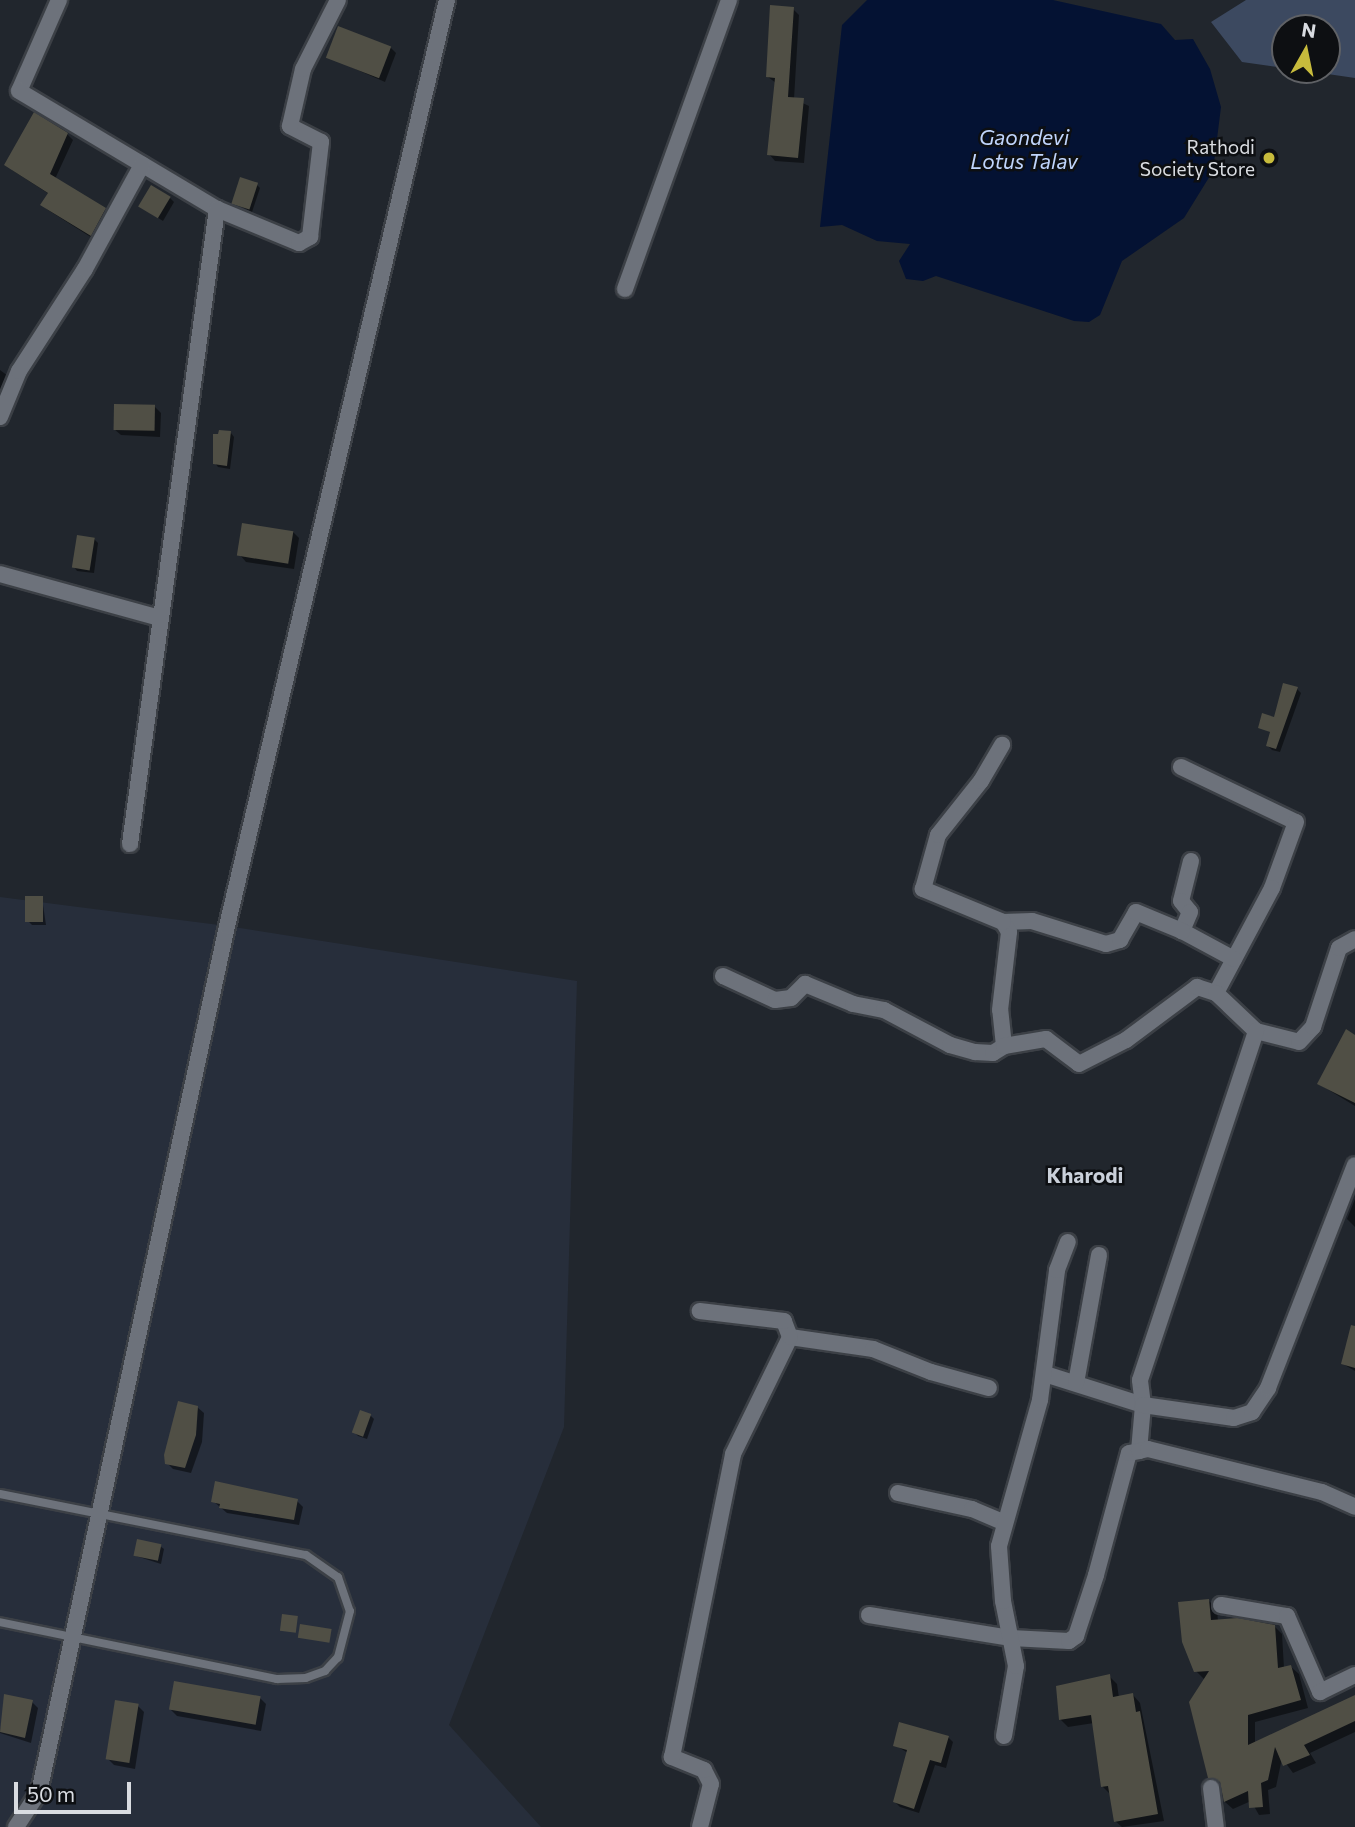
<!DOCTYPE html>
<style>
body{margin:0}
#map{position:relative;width:1355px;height:1827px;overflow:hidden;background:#21262d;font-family:Commissioner,sans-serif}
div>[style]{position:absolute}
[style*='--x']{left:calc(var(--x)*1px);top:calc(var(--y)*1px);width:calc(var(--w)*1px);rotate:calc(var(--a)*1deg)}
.built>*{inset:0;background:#272e3b}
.green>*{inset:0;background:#3c4960}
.water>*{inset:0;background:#041233}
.shadow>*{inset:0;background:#0007}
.building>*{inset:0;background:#504f45;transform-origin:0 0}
.roads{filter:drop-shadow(2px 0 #3c4046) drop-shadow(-2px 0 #3c4046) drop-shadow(0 2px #3c4046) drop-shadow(0 -2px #3c4046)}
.lane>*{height:8px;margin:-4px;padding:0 4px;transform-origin:4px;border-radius:4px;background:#6d727b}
.street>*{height:16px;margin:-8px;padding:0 8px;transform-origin:8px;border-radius:8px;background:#6d727b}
.dots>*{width:19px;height:19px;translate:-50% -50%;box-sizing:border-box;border:4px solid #0d0f12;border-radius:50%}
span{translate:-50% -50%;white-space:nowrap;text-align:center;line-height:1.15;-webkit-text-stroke:5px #0d0f12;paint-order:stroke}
.poi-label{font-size:19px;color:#d9dce1}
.right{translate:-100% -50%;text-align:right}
.water-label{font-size:21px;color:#c0d5fc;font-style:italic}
.neighbourhood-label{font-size:21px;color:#cad0da;font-weight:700}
.north{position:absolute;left:1271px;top:14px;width:70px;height:70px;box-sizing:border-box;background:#0d0f12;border:2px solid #5f6165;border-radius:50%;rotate:9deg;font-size:19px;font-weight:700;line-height:28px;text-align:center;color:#d9dce1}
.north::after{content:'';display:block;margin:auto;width:24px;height:32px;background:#c7bb3c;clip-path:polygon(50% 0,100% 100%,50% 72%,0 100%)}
.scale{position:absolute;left:14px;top:1782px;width:117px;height:32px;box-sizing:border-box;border:4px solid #d9dce1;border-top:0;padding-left:9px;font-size:21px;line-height:24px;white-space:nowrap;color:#d9dce1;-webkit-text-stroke:5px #0d0f12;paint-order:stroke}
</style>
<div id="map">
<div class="built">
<i style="clip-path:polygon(0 897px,227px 926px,577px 981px,564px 1427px,449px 1725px,541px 1827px,0 1827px)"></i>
</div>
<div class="green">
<i style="clip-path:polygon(1246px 0,1355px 0,1355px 78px,1300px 70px,1327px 70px,1327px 28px,1285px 28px,1285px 68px,1242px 62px,1211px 22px)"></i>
</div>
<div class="water">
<i style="clip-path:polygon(867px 0,1053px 0,1161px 24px,1175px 40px,1193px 39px,1210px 69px,1221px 107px,1213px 171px,1184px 218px,1122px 261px,1100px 315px,1089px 322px,1074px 321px,936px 276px,923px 281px,906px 279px,899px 261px,910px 244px,877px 241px,842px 225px,820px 227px,842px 25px)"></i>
</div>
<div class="shadow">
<i style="clip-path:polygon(793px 9px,799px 15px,794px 99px,809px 106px,804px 163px,775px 161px,769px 154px,776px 83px,768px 77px)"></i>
<i style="clip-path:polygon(390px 47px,396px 53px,385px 82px,328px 57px)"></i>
<i style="clip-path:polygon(67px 134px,73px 140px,55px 179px,111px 215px,97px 241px,48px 210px,42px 205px,49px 194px,12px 170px)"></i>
<i style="clip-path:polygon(257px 185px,260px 188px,252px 212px,232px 202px)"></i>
<i style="clip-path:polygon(170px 198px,174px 202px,163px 221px,141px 207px)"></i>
<i style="clip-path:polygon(0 370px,12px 379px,0 410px)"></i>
<i style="clip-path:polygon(155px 407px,161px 413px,160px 437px,121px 435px,114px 429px)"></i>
<i style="clip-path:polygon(231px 433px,234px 437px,230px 469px,218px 467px,215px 463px)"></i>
<i style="clip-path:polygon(293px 532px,299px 538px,294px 569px,246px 562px,240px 555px)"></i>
<i style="clip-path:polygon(94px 539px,98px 543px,94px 573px,77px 571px,74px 567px)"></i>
<i style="clip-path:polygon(1297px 689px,1301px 693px,1280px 752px,1272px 750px,1268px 746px,1272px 733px,1260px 727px,1275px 719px)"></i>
<i style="clip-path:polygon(42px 898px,46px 925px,32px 925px,28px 921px)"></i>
<i style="clip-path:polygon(1355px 1037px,1355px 1106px,1319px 1084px)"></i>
<i style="clip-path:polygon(1355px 1199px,1355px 1227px,1347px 1219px)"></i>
<i style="clip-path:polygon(1355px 1339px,1355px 1371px,1343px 1364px)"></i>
<i style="clip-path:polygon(197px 1407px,204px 1413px,202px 1442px,191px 1473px,173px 1469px,167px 1463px)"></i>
<i style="clip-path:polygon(370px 1415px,374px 1419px,367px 1439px,358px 1436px,354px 1432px)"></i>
<i style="clip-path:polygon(213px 1501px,297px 1501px,303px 1507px,299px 1525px,227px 1513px)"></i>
<i style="clip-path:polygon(160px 1546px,164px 1549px,161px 1564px,136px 1556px)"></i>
<i style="clip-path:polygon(1209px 1601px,1217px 1609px,1218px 1622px,1274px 1626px,1282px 1634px,1284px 1668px,1291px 1667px,1299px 1674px,1308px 1708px,1255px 1722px,1255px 1744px,1355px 1697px,1355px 1732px,1310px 1753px,1316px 1763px,1293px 1773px,1282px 1758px,1276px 1787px,1268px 1790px,1270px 1814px,1259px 1815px,1251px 1801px,1233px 1809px,1225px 1802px,1222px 1787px,1210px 1777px,1205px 1680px,1196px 1671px)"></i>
<i style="clip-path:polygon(1109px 1676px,1117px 1684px,1119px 1698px,1133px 1695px,1140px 1703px,1164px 1821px,1122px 1827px,1115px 1821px,1111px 1795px,1103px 1787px,1094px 1723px,1068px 1727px,1060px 1719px)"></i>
<i style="clip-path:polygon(6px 1696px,32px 1702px,38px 1708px,31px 1743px,0 1733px)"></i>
<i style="clip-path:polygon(260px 1698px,266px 1704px,261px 1731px,177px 1716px,171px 1710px)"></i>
<i style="clip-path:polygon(138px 1706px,144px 1712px,135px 1769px,114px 1765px,108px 1759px)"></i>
<i style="clip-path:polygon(948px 1737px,953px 1742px,946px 1768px,935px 1765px,919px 1813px,900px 1807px,894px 1801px,908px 1753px,895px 1745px)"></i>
</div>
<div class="building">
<i style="clip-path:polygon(770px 5px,794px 7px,788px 97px,804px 98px,798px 158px,767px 155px,775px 78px,766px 77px)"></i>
<i style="left:338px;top:26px;width:57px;height:34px;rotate:21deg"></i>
<i style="clip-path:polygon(34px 112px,68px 133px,50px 174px,106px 208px,91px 236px,40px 205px,48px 193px,4px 165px)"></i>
<i style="left:240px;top:177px;width:19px;height:28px;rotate:18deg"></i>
<i style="left:151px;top:185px;width:23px;height:25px;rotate:31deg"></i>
<i style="left:114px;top:404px;width:41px;height:26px;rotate:1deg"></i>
<i style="clip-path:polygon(219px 430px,231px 431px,227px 466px,213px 464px,213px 434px,218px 434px)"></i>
<i style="left:242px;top:523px;width:52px;height:33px;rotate:9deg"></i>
<i style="left:77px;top:535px;width:18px;height:33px;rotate:9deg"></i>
<i style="clip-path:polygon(1283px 683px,1298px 687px,1276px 749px,1266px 746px,1270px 732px,1258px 728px,1262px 713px,1274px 717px)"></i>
<i style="left:25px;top:896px;width:18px;height:26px"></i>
<i style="clip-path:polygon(1346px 1029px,1355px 1035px,1355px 1103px,1317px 1084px)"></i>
<i style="clip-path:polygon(1351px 1325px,1355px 1326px,1355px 1368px,1341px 1364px)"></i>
<i style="clip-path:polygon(178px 1401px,198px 1406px,196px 1435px,185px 1468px,165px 1464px,164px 1455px)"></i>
<i style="left:360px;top:1410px;width:12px;height:24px;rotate:20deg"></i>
<i style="clip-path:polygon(215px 1481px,298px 1499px,294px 1520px,219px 1508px,220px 1504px,211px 1502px)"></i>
<i style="left:137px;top:1539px;width:25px;height:17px;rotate:12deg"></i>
<i style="clip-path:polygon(1209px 1599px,1211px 1620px,1238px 1618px,1275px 1625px,1278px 1668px,1291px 1665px,1301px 1700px,1248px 1715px,1248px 1745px,1355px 1695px,1355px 1721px,1304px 1745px,1310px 1755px,1283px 1766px,1275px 1747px,1268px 1780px,1261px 1783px,1263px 1807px,1249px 1808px,1248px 1791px,1224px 1802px,1220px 1782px,1208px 1778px,1189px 1702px,1209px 1671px,1194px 1672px,1182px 1642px,1178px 1602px)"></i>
<i style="left:282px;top:1614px;width:16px;height:17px;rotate:7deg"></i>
<i style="left:300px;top:1624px;width:32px;height:14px;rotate:9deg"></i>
<i style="clip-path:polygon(1110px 1674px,1113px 1697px,1133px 1693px,1136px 1712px,1140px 1711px,1158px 1814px,1114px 1822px,1108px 1786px,1101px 1787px,1091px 1715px,1059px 1720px,1056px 1686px)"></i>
<i style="left:174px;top:1681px;width:88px;height:29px;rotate:10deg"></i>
<i style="clip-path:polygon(4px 1694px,33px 1700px,25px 1738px,0 1732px)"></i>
<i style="left:115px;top:1700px;width:24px;height:60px;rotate:9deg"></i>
<i style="clip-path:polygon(899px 1722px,949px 1736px,941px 1763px,930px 1760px,914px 1809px,893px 1802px,907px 1750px,893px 1746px)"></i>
</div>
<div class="roads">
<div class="lane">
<i style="--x:0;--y:1494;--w:312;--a:11.3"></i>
<i style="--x:306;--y:1555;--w:39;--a:35"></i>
<i style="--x:338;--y:1577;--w:36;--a:71"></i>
<i style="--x:350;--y:1611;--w:48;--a:104.6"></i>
<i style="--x:338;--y:1657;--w:19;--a:133"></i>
<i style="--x:325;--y:1671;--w:20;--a:160"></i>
<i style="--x:306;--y:1678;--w:29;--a:178"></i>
<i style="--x:277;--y:1679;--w:283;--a:-168.4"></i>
</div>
<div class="street">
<i style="--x:59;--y:0;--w:99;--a:113.7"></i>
<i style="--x:19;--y:91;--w:230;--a:30.8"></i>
<i style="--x:217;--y:209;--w:89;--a:22.5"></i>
<i style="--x:299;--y:243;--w:13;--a:-29"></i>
<i style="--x:310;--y:237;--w:96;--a:-83.4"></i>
<i style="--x:321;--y:142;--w:35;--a:-153"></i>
<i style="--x:290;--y:126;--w:58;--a:-77.2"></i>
<i style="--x:303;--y:69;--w:77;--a:-63.1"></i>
<i style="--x:625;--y:289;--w:307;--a:-70.2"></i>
<i style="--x:0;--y:417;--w:50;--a:-67.6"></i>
<i style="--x:19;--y:371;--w:121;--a:-57.1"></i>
<i style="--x:85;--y:269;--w:119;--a:-61.3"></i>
<i style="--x:0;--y:574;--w:166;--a:15.4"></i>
<i style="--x:1181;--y:767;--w:127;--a:25.6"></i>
<i style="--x:1296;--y:822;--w:70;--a:110"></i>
<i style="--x:1272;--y:888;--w:119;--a:118.1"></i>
<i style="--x:130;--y:844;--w:641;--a:-82.2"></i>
<i style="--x:1191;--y:861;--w:41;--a:104"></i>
<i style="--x:1181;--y:901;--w:14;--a:51"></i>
<i style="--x:1190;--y:912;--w:21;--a:113"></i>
<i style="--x:1182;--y:931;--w:59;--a:28.3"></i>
<i style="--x:1003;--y:922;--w:29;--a:-2"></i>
<i style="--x:1032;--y:921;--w:77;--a:17.3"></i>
<i style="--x:1106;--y:944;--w:15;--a:-16"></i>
<i style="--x:1120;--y:940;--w:32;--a:-60"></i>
<i style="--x:1136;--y:912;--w:50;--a:22.4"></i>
<i style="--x:723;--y:976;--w:57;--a:24.8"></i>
<i style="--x:775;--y:1000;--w:16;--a:-7"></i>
<i style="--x:791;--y:998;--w:20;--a:-45"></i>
<i style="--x:805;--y:984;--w:52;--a:22.6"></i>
<i style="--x:853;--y:1004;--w:32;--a:11"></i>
<i style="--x:884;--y:1010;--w:75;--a:27.9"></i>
<i style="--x:950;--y:1045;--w:26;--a:16"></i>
<i style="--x:975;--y:1052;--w:18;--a:3"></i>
<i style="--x:993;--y:1053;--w:13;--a:-32"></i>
<i style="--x:1004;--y:1046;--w:36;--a:-96"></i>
<i style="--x:1000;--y:1010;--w:79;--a:-83.4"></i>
<i style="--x:1009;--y:932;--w:12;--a:-121"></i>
<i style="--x:1003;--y:922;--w:87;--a:-157.6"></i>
<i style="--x:923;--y:889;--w:56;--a:-74.5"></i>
<i style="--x:938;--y:835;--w:69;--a:-51.5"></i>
<i style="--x:981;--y:781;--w:42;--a:-59.7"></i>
<i style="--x:1004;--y:1046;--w:43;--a:-9.5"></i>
<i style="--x:1046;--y:1039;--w:41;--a:37.1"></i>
<i style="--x:1079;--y:1064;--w:53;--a:-27.1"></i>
<i style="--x:1126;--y:1040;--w:89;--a:-36.7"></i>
<i style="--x:1197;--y:987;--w:20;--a:18"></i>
<i style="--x:1216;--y:993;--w:55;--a:43.5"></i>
<i style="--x:1256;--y:1031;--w:44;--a:14.3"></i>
<i style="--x:1299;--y:1042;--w:21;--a:-47"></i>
<i style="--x:1313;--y:1027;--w:83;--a:-71.8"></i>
<i style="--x:1339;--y:948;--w:18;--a:-29"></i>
<i style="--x:790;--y:1337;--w:84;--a:8.2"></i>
<i style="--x:873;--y:1349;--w:62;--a:21.6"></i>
<i style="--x:931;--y:1372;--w:60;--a:15.4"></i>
<i style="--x:1045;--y:1374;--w:103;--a:17.6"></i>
<i style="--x:1143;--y:1405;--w:25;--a:-97"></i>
<i style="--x:1140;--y:1380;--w:368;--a:-71.6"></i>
<i style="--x:1076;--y:1383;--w:130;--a:-79.8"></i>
<i style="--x:1139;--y:1451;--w:46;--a:-85"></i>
<i style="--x:1143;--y:1405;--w:92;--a:8.1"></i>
<i style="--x:1234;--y:1418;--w:19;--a:-18"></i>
<i style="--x:1252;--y:1412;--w:29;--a:-56"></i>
<i style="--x:1268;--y:1388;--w:239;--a:-68.7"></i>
<i style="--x:898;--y:1493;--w:76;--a:12.2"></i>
<i style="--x:972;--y:1509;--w:33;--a:23"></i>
<i style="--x:1221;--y:1605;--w:67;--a:9.5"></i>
<i style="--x:1287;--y:1616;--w:83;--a:66.5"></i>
<i style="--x:1320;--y:1692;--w:39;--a:-26"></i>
<i style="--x:869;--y:1615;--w:144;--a:9.2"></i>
<i style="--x:1011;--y:1638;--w:58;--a:3"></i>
<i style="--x:1069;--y:1641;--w:9;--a:-36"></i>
<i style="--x:1076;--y:1636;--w:64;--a:-71.8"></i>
<i style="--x:1096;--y:1575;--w:126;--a:-74.9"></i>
<i style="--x:1129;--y:1453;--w:10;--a:-11"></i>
<i style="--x:1139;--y:1451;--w:9;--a:-13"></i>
<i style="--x:1148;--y:1449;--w:179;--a:13.9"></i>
<i style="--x:1322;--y:1492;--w:36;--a:24"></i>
<i style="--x:1004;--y:1736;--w:71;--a:-80.3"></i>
<i style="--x:1016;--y:1666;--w:66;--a:-101.3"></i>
<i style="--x:1003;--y:1601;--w:55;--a:-94.2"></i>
<i style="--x:999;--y:1546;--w:152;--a:-74.3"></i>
<i style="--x:1040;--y:1400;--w:131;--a:-82.5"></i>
<i style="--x:1057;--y:1270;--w:30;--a:-69"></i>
<i style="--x:1211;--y:1788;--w:39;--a:83"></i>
<i style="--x:16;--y:1827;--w:42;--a:-56.7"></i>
<i style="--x:39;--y:1792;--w:886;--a:-77.75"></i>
<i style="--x:227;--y:926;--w:952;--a:-76.64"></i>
<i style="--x:700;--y:1827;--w:44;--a:-75.7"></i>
<i style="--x:711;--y:1784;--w:16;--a:-117"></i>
<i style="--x:704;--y:1770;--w:35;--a:-158"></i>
<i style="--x:672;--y:1757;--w:309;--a:-78.6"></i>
<i style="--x:733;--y:1454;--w:130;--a:-64"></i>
<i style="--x:790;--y:1337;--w:17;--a:-111"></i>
<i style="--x:784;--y:1321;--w:85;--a:-173.2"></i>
</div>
</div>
<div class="dots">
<i style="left:1269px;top:158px;background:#c7bb3c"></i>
</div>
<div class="poi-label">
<span class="right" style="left:1255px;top:158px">Rathodi<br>Society Store</span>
</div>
<div class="water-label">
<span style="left:1024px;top:149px">Gaondevi<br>Lotus Talav</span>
</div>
<div class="neighbourhood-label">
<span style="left:1085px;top:1175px">Kharodi</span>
</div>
<div class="north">N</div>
<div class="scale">50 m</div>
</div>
